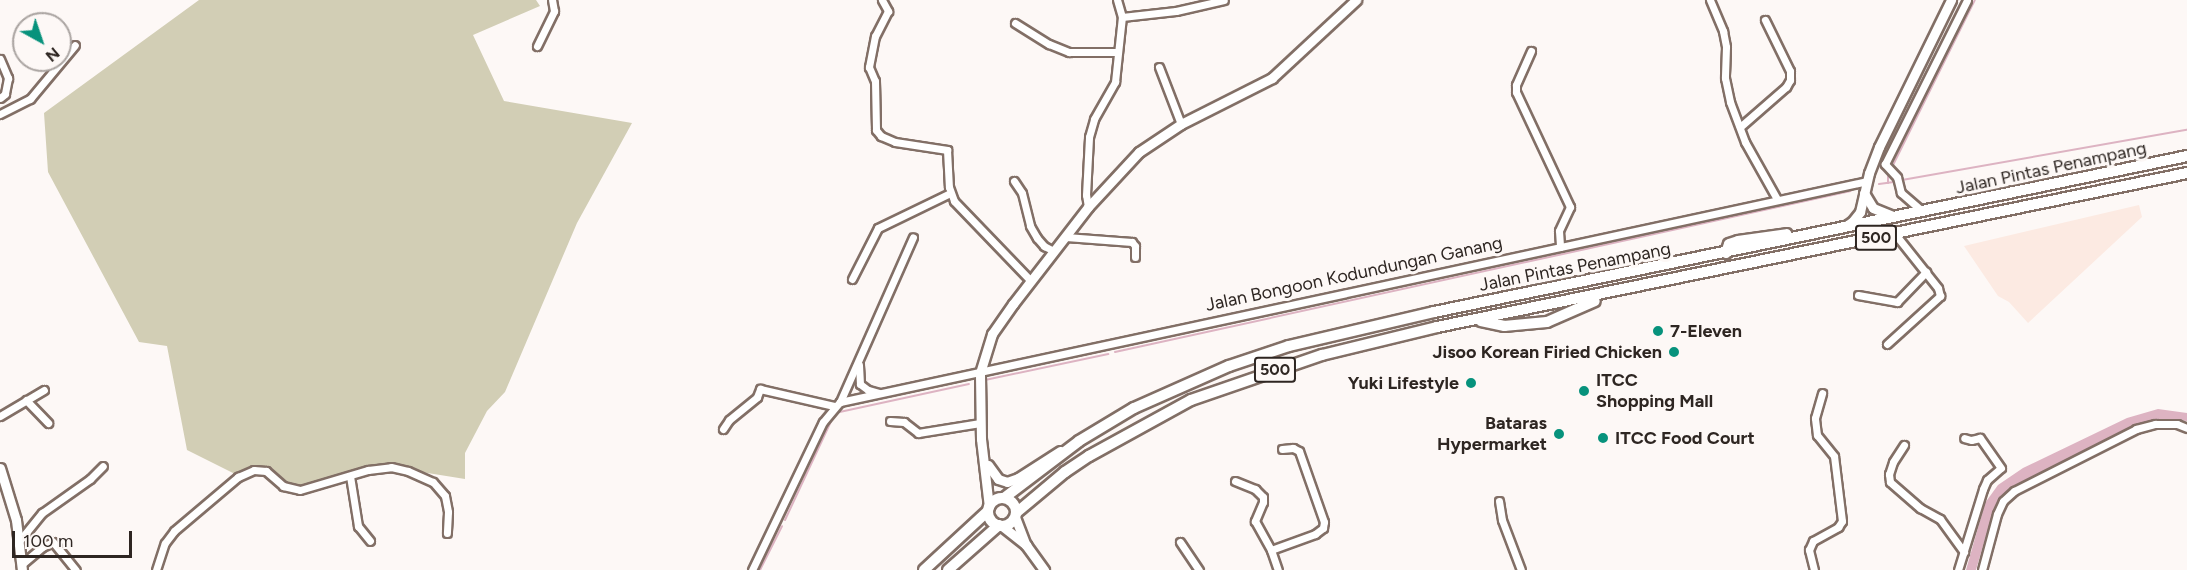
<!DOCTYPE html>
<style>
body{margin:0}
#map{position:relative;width:2187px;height:570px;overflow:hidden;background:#fdf8f6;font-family:Figtree,sans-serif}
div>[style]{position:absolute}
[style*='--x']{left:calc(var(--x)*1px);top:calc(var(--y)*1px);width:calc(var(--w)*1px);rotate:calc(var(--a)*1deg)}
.built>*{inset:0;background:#fceae2}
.green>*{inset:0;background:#d2ceb5}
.water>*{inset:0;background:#ddb3c2}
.stream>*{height:2px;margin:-1px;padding:0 1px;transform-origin:1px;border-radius:1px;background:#ddb3c2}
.roads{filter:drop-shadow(2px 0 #826f66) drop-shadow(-2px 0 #826f66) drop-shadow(0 2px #826f66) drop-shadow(0 -2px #826f66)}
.street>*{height:7px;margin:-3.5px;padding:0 3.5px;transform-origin:3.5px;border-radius:3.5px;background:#fff}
.secondary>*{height:9px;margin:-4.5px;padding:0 4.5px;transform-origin:4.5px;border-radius:4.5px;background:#fff}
.primary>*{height:10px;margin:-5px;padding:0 5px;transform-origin:5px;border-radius:5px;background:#fff}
.primary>.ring{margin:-5px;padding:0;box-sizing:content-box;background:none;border:10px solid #fff;border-radius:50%}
.dots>*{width:16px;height:16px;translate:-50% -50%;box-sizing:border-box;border:3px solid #fdf8f6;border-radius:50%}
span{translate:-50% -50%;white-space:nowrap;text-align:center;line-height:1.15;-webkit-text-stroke:6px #fdf8f6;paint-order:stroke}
.shield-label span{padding:2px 4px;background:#fdf8f6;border:2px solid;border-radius:4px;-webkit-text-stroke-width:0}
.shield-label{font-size:16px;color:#2e2622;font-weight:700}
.street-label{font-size:18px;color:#2e2622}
.poi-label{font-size:18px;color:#2e2622;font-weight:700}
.left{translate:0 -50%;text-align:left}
.right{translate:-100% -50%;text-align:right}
.north{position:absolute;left:12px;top:12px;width:60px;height:60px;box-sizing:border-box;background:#fdf8f6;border:2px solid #aaa4a1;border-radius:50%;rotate:140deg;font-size:16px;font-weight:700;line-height:24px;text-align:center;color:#2e2622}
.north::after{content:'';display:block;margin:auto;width:21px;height:27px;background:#07927c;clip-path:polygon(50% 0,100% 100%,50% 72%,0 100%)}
.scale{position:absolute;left:12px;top:531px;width:120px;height:27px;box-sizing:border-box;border:3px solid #2e2622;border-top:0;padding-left:8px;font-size:18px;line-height:21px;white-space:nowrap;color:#2e2622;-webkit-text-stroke:4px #fdf8f6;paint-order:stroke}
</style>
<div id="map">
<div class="built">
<i style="clip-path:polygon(2139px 205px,2142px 217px,2028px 323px,2009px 302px,1998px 296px,1964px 246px)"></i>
</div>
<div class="green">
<i style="clip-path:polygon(199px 0,536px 0,540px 6px,473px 35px,504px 101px,632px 123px,577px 223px,505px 392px,487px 411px,465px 453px,465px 479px,384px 466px,311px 485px,289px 486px,259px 472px,241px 477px,187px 450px,167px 346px,139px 342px,48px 172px,44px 113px)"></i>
</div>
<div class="water">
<i style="clip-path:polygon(2158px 409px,2187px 413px,2187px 421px,2167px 419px,2134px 427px,2010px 488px,1994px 508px,1976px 570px,1966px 570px,1985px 503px,1998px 485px,2023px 468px,2127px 418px)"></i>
</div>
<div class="stream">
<i style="--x:1892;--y:167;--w:186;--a:-63.6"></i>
<i style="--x:1902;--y:180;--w:289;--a:-10"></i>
<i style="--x:1888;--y:183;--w:7;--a:-90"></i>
<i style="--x:1879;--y:184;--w:15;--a:-8"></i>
<i style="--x:1115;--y:352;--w:753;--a:-12.34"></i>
<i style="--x:985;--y:380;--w:126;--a:-11.9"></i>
<i style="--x:785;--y:520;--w:118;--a:-65"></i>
<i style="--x:835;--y:413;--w:137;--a:-12.2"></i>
<i style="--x:760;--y:570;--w:49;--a:-63.4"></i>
</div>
<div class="roads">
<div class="street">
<i style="--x:882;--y:0;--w:13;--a:61"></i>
<i style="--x:888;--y:11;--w:28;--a:117"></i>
<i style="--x:875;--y:36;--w:32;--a:101"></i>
<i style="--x:869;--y:67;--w:15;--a:67"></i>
<i style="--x:875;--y:81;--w:49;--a:88.8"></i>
<i style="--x:876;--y:130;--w:8;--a:50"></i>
<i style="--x:881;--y:136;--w:15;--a:23"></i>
<i style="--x:895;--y:142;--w:53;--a:8.7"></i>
<i style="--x:947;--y:150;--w:37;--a:87"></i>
<i style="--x:949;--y:187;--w:15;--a:70"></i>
<i style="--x:954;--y:201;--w:111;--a:46.1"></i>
<i style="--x:1710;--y:0;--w:34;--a:67"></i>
<i style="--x:1723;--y:31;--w:16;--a:79"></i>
<i style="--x:1726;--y:47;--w:31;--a:92"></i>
<i style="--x:1725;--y:78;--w:25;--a:78"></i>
<i style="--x:1730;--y:102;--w:43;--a:69.4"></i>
<i style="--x:1745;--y:142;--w:65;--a:60.7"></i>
<i style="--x:1122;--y:17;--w:54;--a:-6.3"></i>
<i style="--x:1176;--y:11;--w:49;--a:-12.9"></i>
<i style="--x:1015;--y:23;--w:40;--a:32"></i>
<i style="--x:1049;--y:44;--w:22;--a:22"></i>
<i style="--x:1069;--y:52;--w:47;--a:0"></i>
<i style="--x:537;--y:46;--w:39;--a:-64"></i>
<i style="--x:554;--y:11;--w:11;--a:-100"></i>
<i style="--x:1531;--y:51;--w:37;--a:114"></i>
<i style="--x:1516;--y:85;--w:7;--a:90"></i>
<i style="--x:1516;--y:92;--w:127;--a:64.8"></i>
<i style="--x:1570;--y:207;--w:26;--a:115"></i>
<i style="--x:1559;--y:231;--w:16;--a:86"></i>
<i style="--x:0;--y:59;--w:21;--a:67"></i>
<i style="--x:8;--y:78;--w:16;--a:101"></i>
<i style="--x:5;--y:94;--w:6;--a:141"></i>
<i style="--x:1159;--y:67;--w:61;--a:68.9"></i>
<i style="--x:0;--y:114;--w:34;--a:-27"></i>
<i style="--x:30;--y:99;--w:70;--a:-50.2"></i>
<i style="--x:1740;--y:127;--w:61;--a:-41"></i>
<i style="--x:1786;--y:87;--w:8;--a:-60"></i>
<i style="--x:1790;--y:80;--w:9;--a:-90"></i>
<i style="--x:1790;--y:71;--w:57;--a:-116.1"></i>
<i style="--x:1014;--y:181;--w:14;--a:56"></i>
<i style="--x:1022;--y:193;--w:34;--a:76"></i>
<i style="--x:1030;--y:226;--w:14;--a:60"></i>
<i style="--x:1037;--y:238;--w:11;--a:49"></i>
<i style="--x:1044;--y:246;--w:11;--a:27"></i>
<i style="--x:1088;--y:207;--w:12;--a:-99"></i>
<i style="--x:1086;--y:195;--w:58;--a:-87"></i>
<i style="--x:1089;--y:137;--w:19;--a:-74"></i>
<i style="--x:1094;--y:119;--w:43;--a:-60.4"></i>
<i style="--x:1115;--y:82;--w:65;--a:-83.9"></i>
<i style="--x:1122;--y:17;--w:18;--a:-106"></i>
<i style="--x:1922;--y:211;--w:28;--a:-139"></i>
<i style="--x:1901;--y:193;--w:16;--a:-104"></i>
<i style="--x:1897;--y:177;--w:18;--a:-133"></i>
<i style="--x:1885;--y:164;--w:183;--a:-63.4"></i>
<i style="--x:1066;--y:237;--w:66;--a:4.3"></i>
<i style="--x:1132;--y:242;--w:5;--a:53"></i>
<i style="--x:1135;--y:246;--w:11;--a:90"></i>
<i style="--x:852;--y:279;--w:57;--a:-63"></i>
<i style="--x:878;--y:228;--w:80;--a:-25.9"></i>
<i style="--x:1858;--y:295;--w:40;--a:10"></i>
<i style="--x:1897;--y:302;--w:42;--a:-46"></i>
<i style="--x:1887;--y:344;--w:72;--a:-42.2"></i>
<i style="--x:1940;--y:296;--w:8;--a:-104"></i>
<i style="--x:1938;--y:288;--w:69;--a:-128.5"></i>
<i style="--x:859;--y:365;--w:19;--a:87"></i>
<i style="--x:860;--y:384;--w:10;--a:37"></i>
<i style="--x:868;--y:390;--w:11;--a:15"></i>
<i style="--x:26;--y:400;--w:32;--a:46"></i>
<i style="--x:840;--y:402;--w:180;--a:-66.1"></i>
<i style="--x:0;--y:416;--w:51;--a:-30.6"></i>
<i style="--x:890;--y:421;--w:14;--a:4"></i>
<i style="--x:904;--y:422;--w:18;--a:38"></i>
<i style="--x:918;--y:433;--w:63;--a:-9.2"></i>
<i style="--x:723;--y:429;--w:11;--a:-56"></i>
<i style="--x:729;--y:420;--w:36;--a:-39"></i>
<i style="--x:757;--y:397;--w:9;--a:-69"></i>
<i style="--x:760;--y:389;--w:76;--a:12.9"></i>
<i style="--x:1904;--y:445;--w:20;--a:123"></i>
<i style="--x:1893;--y:462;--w:13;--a:108"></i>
<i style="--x:1889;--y:474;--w:8;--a:83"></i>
<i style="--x:1890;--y:482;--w:40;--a:41"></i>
<i style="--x:1920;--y:508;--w:23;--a:29"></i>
<i style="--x:1940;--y:519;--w:41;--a:54"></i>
<i style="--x:350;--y:476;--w:51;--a:80.9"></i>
<i style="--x:358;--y:526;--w:19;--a:51"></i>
<i style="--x:1235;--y:481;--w:22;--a:22"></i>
<i style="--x:1255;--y:489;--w:11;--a:45"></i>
<i style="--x:1263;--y:497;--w:5;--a:90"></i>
<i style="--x:1263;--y:502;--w:21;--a:113"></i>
<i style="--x:1255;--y:521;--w:33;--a:61"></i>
<i style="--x:1271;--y:550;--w:21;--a:71"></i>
<i style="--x:1499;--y:501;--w:19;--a:81"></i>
<i style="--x:1502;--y:520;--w:53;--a:69.2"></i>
<i style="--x:20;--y:540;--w:35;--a:-51"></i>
<i style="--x:42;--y:513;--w:59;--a:-35.3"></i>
<i style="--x:90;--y:479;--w:18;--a:-45"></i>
<i style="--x:1180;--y:542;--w:34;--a:56"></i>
<i style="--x:1271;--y:550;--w:47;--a:-20"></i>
<i style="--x:1315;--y:534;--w:10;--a:-37"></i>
<i style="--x:1323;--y:528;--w:6;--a:-81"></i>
<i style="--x:1324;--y:522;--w:75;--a:-109.4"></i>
<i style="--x:1299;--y:451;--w:7;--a:-153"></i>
<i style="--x:1293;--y:448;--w:11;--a:175"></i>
<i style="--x:22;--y:564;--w:26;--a:-40"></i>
<i style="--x:42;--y:547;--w:12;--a:-24"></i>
<i style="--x:53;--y:542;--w:36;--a:51"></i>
<i style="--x:156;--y:570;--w:28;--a:-72"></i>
<i style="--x:165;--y:543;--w:15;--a:-53"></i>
<i style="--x:174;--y:531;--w:84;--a:-40.2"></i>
<i style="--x:238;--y:477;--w:17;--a:-24"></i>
<i style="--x:254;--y:470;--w:12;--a:5"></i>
<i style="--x:266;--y:471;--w:23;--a:41"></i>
<i style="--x:283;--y:486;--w:17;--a:13"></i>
<i style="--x:300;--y:490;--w:71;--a:-16.4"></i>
<i style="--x:368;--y:470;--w:23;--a:-7"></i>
<i style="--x:391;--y:467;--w:17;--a:13"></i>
<i style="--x:408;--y:471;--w:27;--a:24"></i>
<i style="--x:433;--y:482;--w:18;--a:49"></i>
<i style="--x:445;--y:496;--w:16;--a:79"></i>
<i style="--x:448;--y:512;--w:21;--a:93"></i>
<i style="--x:752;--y:570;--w:164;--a:-64.4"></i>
<i style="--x:823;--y:422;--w:26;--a:-50"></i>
<i style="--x:840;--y:402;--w:1051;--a:-12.14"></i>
<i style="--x:1814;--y:570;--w:21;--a:-104"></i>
<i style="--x:1809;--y:550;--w:10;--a:-66"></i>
<i style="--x:1813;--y:541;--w:29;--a:-29"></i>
<i style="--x:1838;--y:527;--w:7;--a:-56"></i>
<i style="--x:1842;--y:521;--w:65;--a:-97"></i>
<i style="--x:1834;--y:456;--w:27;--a:-129"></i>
<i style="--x:1817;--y:435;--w:17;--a:-97"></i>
<i style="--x:1815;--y:418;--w:26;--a:-74"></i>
<i style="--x:1958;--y:570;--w:85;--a:-72.8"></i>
<i style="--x:1983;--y:489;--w:10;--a:-66"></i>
<i style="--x:1987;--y:480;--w:18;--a:-41"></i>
<i style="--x:2001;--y:468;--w:37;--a:-125"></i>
<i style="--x:1980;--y:438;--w:9;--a:167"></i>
<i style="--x:1971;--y:440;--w:7;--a:-164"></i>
<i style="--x:1982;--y:570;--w:58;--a:-75"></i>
<i style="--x:1997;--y:514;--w:14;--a:-65"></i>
<i style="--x:2003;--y:501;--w:15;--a:-42"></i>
<i style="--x:2014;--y:491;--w:137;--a:-26.9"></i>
<i style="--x:2136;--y:429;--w:20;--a:-15"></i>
<i style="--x:2155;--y:424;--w:22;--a:0"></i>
<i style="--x:2177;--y:424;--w:11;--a:22"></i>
</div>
<div class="secondary">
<i style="--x:1864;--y:193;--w:17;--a:59"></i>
<i style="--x:1873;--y:208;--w:22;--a:22"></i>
<i style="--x:1846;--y:226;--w:7;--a:-34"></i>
<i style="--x:1852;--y:222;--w:13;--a:-51"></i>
<i style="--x:1860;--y:212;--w:40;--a:-77"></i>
<i style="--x:1869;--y:173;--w:28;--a:-69"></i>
<i style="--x:1879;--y:147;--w:164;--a:-63.9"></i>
<i style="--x:988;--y:465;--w:17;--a:54"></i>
<i style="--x:998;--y:479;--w:9;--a:18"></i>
<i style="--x:1007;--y:482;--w:12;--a:-20"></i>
<i style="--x:1018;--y:478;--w:50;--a:-32.7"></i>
<i style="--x:0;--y:468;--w:54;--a:72.9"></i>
<i style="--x:16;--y:520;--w:50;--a:83.2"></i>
<i style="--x:989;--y:507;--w:68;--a:-96.7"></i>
<i style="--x:981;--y:439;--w:66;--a:-90.9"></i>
<i style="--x:980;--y:373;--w:41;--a:-72.9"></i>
<i style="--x:992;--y:334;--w:37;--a:-55"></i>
<i style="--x:1013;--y:304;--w:123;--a:-52.3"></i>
<i style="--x:1088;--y:207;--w:75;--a:-47.2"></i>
<i style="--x:1139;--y:152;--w:50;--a:-33.7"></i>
<i style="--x:1181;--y:124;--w:102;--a:-26.8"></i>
<i style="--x:1272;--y:78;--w:115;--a:-42.9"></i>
<i style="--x:1015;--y:517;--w:30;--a:69"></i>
<i style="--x:1026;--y:545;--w:31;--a:54"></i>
<i style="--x:1002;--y:526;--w:31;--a:38"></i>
</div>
<div class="primary">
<i style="--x:1726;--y:253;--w:9;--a:-72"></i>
<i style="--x:1729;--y:244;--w:9;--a:-18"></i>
<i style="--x:1738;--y:241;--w:49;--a:-8.1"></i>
<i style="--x:1481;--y:321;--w:24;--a:12"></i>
<i style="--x:1504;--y:326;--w:43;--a:-5.3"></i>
<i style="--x:1547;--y:322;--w:52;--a:-23.6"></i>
<i style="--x:1004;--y:498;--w:94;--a:-37.2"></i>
<i style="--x:1079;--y:441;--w:64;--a:-31"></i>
<i style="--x:1134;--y:408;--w:104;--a:-23.9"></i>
<i style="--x:1229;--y:366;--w:63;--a:-18.4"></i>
<i style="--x:1289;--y:346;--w:149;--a:-13.2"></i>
<i style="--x:1434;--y:312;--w:769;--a:-11.7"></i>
<i class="ring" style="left:988px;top:498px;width:18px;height:18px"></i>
<i style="--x:1016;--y:513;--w:64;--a:-39.9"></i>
<i style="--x:1065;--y:472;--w:29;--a:-34"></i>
<i style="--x:1089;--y:456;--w:116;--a:-28.8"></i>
<i style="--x:1191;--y:400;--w:139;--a:-19"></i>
<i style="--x:1322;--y:355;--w:118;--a:-13.7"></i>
<i style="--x:1437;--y:327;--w:766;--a:-11.6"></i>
<i style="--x:924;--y:570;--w:87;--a:-42.7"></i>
<i style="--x:948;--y:570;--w:68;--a:-41.4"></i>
</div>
</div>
<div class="dots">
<i style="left:1658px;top:331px;background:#07927c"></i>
<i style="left:1674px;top:352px;background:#07927c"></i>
<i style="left:1471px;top:383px;background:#07927c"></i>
<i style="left:1584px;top:391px;background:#07927c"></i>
<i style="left:1559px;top:434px;background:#07927c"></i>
<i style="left:1603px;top:438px;background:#07927c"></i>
</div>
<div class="shield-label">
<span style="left:1876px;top:238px">500</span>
<span style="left:1275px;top:370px">500</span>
</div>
<div class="street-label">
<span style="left:2051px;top:168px;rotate:-12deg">Jalan Pintas Penampang</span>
<span style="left:1575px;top:267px;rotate:-11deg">Jalan Pintas Penampang</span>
<span style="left:1354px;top:274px;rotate:-12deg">Jalan Bongoon Kodundungan Ganang</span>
</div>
<div class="poi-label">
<span class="left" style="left:1670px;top:331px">7-Eleven</span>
<span class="right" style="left:1662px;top:352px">Jisoo Korean Firied Chicken</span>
<span class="left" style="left:1596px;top:391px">ITCC<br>Shopping Mall</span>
<span class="right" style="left:1459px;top:383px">Yuki Lifestyle</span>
<span class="right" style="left:1547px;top:434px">Bataras<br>Hypermarket</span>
<span class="left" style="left:1615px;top:438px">ITCC Food Court</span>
</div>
<div class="north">N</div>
<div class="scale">100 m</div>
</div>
